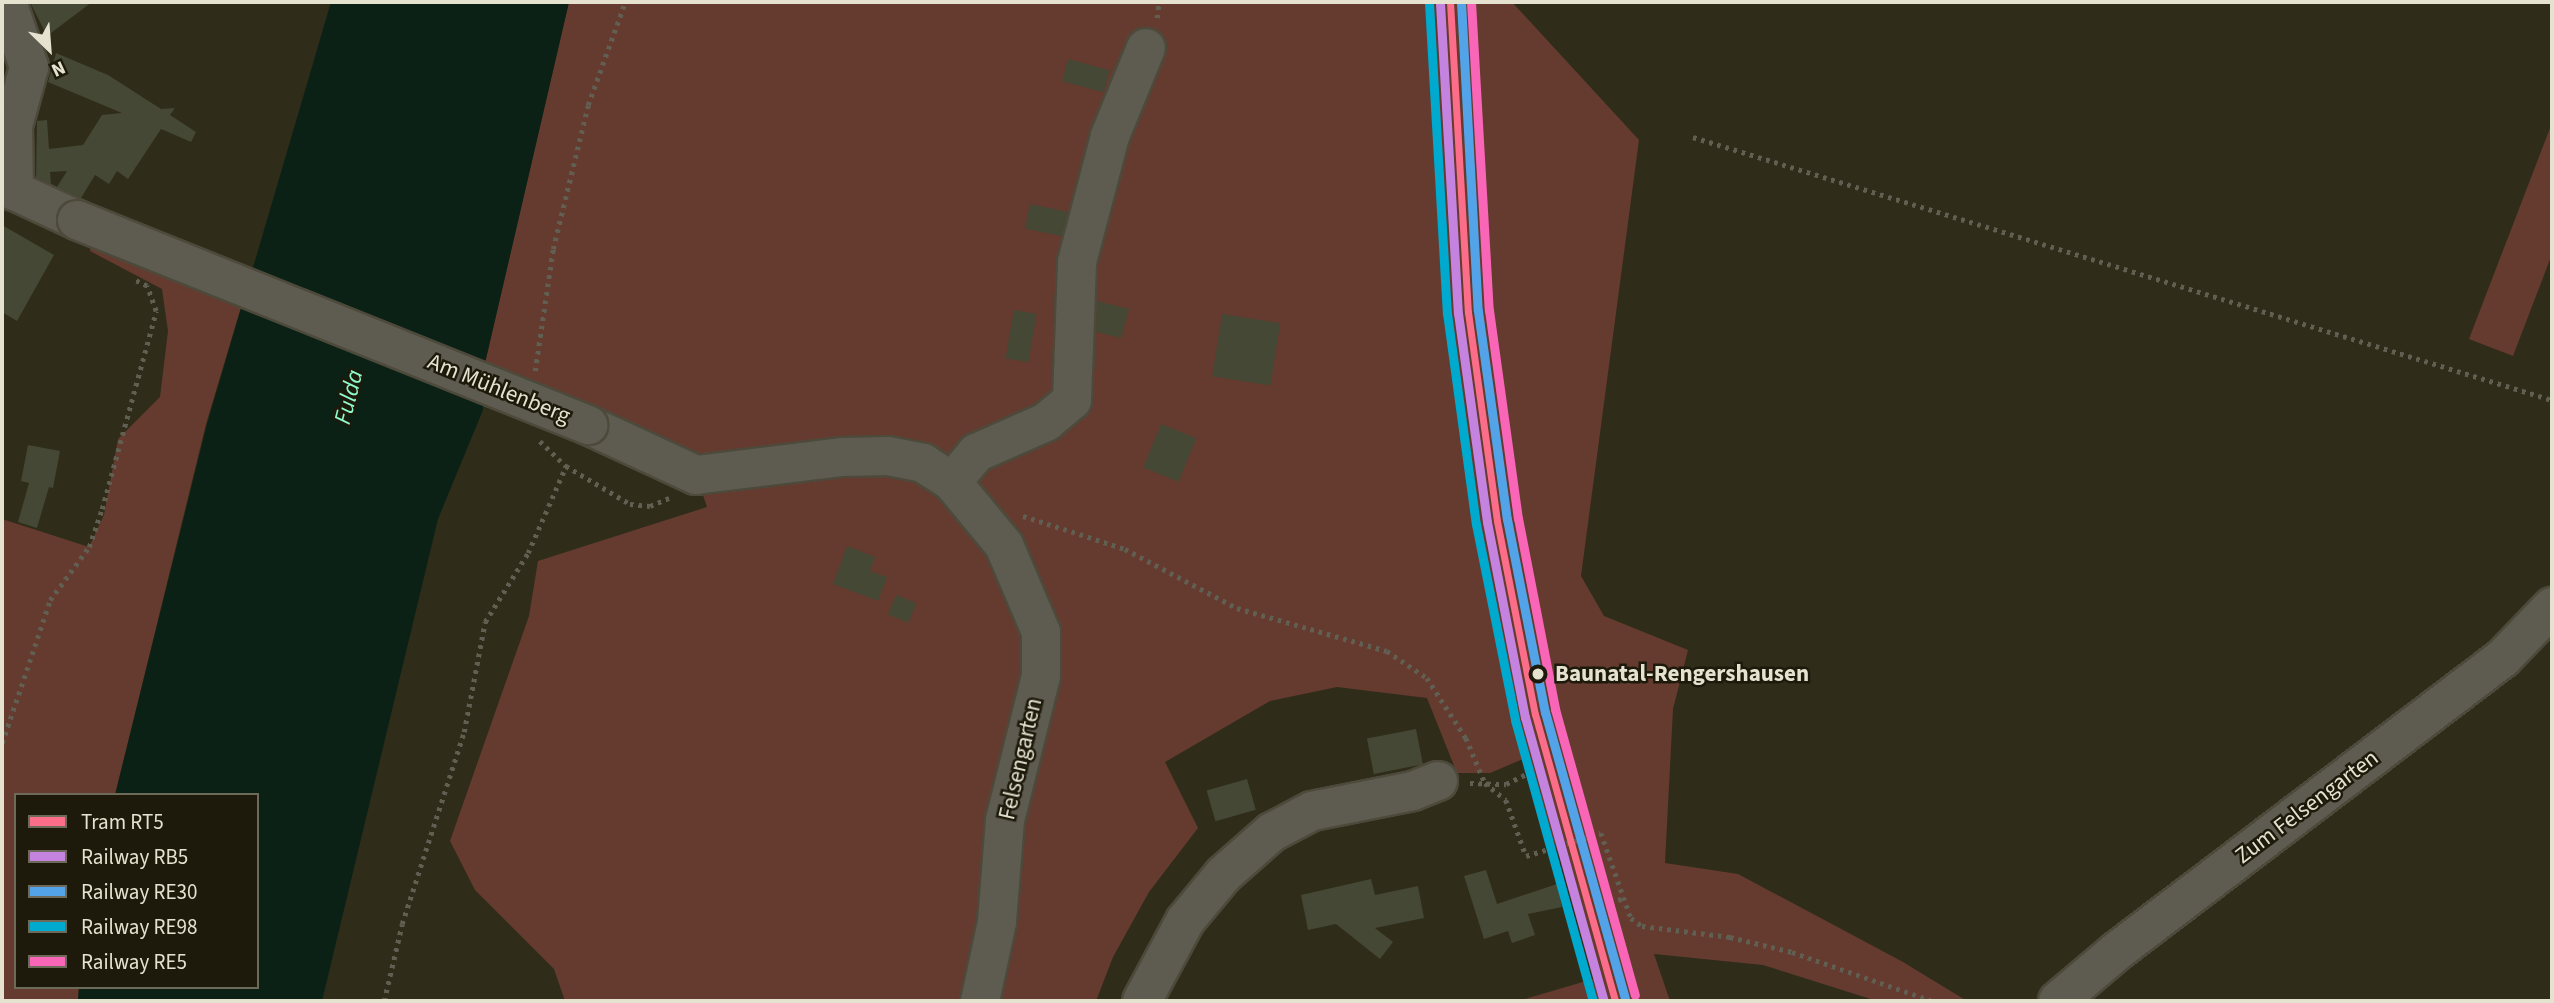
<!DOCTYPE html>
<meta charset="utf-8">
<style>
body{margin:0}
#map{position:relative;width:2554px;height:1003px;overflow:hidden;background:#302c1a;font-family:"Source Sans 3",sans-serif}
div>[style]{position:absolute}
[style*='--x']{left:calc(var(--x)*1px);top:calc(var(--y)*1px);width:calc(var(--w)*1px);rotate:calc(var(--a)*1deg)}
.green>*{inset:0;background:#653b2f}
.water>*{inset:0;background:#0b2116}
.building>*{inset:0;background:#444834;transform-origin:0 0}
.path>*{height:4.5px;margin-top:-2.25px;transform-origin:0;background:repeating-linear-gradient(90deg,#615e52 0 3.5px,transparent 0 8.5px)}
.roads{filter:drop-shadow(2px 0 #4d4a3b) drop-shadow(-2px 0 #4d4a3b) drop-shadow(0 2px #4d4a3b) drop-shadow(0 -2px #4d4a3b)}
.minor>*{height:38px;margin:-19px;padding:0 19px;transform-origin:19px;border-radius:19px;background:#5e5c50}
.bridges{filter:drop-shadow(2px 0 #4d4a3b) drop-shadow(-2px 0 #4d4a3b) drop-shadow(0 2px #4d4a3b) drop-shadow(0 -2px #4d4a3b)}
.minor-bridge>*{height:38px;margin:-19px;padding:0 19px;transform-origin:19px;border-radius:19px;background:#5e5c50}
.rail-1>*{height:9px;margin:-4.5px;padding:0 4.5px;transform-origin:4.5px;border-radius:4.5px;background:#c483df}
.rail-2>*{height:9px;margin:-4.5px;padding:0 4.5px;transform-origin:4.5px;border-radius:4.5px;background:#53a3e8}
.rail-3>*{height:9px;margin:-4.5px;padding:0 4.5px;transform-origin:4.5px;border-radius:4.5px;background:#00a9ce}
.rail-4>*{height:9px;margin:-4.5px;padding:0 4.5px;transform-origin:4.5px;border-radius:4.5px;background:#fa66b7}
.tram-1>*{height:7px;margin:-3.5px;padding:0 3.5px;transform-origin:3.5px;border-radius:3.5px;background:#fb6d88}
.dots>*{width:19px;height:19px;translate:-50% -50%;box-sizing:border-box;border:4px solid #1d1a0c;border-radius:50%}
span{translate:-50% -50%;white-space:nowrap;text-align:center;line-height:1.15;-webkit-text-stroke:5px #1d1a0c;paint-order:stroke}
.street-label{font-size:23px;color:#e5e2d0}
.stop-label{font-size:23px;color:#e5e2d0;font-weight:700}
.left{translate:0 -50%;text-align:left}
.water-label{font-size:24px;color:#8dfbcc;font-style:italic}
.frame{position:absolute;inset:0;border:4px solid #e5e2d0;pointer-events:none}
.legend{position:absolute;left:14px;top:793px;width:245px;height:196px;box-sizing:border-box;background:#1d1a0c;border:2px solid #6d6a5a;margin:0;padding:9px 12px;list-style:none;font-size:21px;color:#e5e2d0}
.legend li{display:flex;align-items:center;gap:14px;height:35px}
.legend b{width:35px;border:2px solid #6d6a5a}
.north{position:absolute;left:14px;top:14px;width:70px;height:70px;-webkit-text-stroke:5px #1d1a0c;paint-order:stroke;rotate:155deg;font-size:19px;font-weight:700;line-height:28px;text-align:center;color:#e5e2d0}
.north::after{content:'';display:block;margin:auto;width:24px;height:32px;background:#e5e2d0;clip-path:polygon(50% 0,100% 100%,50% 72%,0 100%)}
</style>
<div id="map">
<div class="green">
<i style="clip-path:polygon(569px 2px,1512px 2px,1639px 140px,1581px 576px,1604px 616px,1688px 650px,1673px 709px,1665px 863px,1738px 874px,1903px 962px,1967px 1001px,1877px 1001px,1763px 965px,1654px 954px,1670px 1001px,1518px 1001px,1593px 979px,1559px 856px,1523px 759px,1490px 773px,1457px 773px,1427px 698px,1337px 687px,1270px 701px,1165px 762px,1198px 828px,1149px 892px,1113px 957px,1096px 1001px,565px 1001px,554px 969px,475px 890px,450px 841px,529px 616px,538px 561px,707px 507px,696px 474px,485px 363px)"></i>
<i style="clip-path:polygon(2552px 123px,2552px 254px,2513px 356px,2469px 339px)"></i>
<i style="clip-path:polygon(93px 220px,247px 287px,206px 424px,115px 795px,16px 795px,16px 987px,79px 987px,78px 1001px,2px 1001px,2px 519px,89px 547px,104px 515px,118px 439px,160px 397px,168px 331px,162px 289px,90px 251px)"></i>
</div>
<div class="water">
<i style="clip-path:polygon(331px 2px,569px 2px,485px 363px,483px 410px,438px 519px,322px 1001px,78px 1001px,79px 987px,257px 987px,257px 795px,115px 795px,207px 424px)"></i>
</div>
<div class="building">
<i style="clip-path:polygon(30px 2px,92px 2px,47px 36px)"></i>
<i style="clip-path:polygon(56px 53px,108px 75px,161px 109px,175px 108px,170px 115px,196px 132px,191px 142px,161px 129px,128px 179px,117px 171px,109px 184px,95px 175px,81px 198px,57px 187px,67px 171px,50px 172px,51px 184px,36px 177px,37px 121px,47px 120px,49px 149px,83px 145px,102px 115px,122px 113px,48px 82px)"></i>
<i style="left:1068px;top:59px;width:43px;height:23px;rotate:15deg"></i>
<i style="left:1030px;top:204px;width:39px;height:25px;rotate:12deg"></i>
<i style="clip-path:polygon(2px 225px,54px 255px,17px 321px,2px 312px)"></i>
<i style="clip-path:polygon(1097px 301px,1129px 309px,1121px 338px,1096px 332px)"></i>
<i style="left:1014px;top:310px;width:23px;height:49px;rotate:10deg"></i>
<i style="left:1222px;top:314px;width:59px;height:63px;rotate:9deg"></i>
<i style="left:1161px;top:424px;width:38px;height:47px;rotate:22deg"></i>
<i style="clip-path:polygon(28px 445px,60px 451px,53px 488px,49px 487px,37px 528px,18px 522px,29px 483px,21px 481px)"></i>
<i style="clip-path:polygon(847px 546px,875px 557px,870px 571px,887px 577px,878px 601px,833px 584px)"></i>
<i style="left:896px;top:595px;width:22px;height:21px;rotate:22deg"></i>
<i style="left:1416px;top:729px;width:36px;height:50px;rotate:79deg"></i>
<i style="left:1247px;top:779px;width:32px;height:42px;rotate:74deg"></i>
<i style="clip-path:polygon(1486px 870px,1497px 904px,1557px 884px,1562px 907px,1528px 914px,1535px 935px,1512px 943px,1508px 931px,1484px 939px,1464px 876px)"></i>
<i style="clip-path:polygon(1371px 879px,1375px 895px,1418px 886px,1424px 918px,1375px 928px,1393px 942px,1380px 959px,1336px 924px,1308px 930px,1301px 895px)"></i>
</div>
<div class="path">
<i style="--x:1157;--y:18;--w:16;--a:-83"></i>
<i style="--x:1693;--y:137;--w:898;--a:17.02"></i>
<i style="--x:535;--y:371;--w:123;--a:-81.6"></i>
<i style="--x:553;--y:249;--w:148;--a:-76.3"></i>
<i style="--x:588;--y:105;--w:109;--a:-70.2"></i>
<i style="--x:540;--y:441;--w:36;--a:44"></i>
<i style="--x:566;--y:466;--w:74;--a:30.7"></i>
<i style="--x:630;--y:504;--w:20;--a:6"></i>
<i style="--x:650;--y:506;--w:21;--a:-23"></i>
<i style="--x:1023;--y:516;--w:107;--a:17.9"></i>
<i style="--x:1125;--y:549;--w:127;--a:27.8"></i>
<i style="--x:1237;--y:608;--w:156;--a:16"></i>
<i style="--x:1387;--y:651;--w:48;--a:34"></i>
<i style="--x:1427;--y:678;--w:72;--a:57"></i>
<i style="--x:1466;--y:738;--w:49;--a:67.1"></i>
<i style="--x:1485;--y:783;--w:27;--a:39"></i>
<i style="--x:1506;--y:800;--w:59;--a:70.3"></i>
<i style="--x:1526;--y:856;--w:78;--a:-17"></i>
<i style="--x:1601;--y:833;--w:90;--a:70.6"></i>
<i style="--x:1631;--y:918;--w:14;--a:36"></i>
<i style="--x:1642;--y:926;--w:89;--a:7.1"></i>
<i style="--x:1730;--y:937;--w:64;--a:13.6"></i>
<i style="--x:1792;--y:952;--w:149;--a:19.2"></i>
<i style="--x:2;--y:743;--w:151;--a:-71.4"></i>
<i style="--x:50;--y:600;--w:66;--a:-53.7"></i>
<i style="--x:89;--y:547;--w:40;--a:-71.1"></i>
<i style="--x:102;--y:509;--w:205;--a:-74.7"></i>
<i style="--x:156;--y:311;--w:27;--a:-110"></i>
<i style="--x:147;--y:286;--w:14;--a:-155"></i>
<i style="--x:1470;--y:783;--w:36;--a:2"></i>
<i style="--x:1506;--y:784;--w:30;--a:-26"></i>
<i style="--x:1618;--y:900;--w:7;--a:-16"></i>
<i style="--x:384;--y:1001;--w:79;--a:-76.8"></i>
<i style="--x:402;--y:924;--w:202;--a:-72.1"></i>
<i style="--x:464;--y:732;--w:112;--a:-79.2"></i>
<i style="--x:485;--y:622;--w:81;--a:-58.1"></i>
<i style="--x:528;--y:553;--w:95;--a:-66.4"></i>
</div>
<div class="roads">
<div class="minor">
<i style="--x:7;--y:2;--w:69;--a:71.3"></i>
<i style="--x:29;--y:67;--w:61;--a:105.2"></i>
<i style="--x:13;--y:126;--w:65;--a:89.1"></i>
<i style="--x:2;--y:185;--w:83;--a:25"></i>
<i style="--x:588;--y:425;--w:119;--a:24.8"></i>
<i style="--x:696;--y:475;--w:148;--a:-7"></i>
<i style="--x:843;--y:457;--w:45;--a:-1.3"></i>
<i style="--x:888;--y:456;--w:36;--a:11"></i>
<i style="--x:923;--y:463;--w:35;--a:33"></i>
<i style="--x:952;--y:482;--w:82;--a:50.5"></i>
<i style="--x:1004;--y:545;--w:95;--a:67"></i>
<i style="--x:1041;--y:632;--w:44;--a:90"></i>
<i style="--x:1041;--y:676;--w:148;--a:104"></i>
<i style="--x:1005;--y:820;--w:102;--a:94.5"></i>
<i style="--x:997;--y:922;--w:81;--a:102.1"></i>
<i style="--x:952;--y:482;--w:38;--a:-50"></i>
<i style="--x:976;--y:453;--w:77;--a:-23.9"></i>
<i style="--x:1046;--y:422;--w:34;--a:-40"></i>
<i style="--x:1072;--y:400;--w:138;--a:-87.9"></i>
<i style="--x:1077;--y:262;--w:130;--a:-75.3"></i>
<i style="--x:1110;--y:136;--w:95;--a:-67.8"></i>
<i style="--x:1142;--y:1001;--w:91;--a:-61.7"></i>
<i style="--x:1185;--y:921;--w:60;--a:-50.4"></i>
<i style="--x:1223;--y:875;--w:65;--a:-41.3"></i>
<i style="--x:1272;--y:832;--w:45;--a:-27.7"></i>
<i style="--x:1312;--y:811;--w:103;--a:-11.2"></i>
<i style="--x:1413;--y:791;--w:27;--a:-22"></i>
<i style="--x:2058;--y:1001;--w:77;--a:-40.3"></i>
<i style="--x:2117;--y:951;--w:485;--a:-37.2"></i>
<i style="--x:2503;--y:658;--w:71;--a:-46.1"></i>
</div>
</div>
<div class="bridges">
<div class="minor-bridge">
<i style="--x:77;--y:220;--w:551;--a:21.86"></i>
</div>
</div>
<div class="rail-1">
<i style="--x:1440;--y:3;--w:311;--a:86.7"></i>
<i style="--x:1458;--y:313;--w:211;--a:82.1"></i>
<i style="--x:1487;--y:522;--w:199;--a:79"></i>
<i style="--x:1525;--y:717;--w:295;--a:74.5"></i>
</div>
<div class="rail-2">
<i style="--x:1461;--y:2;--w:309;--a:86.9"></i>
<i style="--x:1478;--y:311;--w:210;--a:82.1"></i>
<i style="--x:1507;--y:519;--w:197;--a:78.9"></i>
<i style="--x:1545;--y:712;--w:297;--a:74.4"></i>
</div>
<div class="rail-3">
<i style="--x:1429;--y:3;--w:311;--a:86.7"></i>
<i style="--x:1447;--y:313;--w:213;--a:82.2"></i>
<i style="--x:1476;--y:524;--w:200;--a:78.7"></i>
<i style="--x:1515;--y:720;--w:292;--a:74.5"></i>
</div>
<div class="rail-4">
<i style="--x:1471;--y:2;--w:309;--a:86.7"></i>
<i style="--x:1489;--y:310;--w:210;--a:82.1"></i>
<i style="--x:1518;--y:518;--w:195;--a:79"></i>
<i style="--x:1555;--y:709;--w:297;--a:74.4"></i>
</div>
<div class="tram-1">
<i style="--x:1450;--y:2;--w:311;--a:86.7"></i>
<i style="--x:1468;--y:312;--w:211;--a:82.1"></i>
<i style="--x:1497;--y:521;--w:197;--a:78.9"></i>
<i style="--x:1535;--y:714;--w:298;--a:74.4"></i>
</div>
<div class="dots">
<i style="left:1538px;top:674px;background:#e5e2d0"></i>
</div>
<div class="street-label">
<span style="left:499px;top:389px;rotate:22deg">Am Mühlenberg</span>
<span style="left:1021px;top:759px;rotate:-77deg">Felsengarten</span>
<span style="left:2307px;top:807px;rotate:-37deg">Zum Felsengarten</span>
</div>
<div class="stop-label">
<span class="left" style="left:1555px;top:674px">Baunatal-Rengershausen</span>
</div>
<div class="water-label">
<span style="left:349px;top:397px;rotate:-76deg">Fulda</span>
</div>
<div class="frame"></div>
<ul class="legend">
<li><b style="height:9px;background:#fb6d88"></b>Tram RT5</li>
<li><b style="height:9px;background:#c483df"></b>Railway RB5</li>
<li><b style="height:9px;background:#53a3e8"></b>Railway RE30</li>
<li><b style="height:9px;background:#00a9ce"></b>Railway RE98</li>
<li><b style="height:9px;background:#fa66b7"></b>Railway RE5</li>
</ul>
<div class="north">N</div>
</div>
